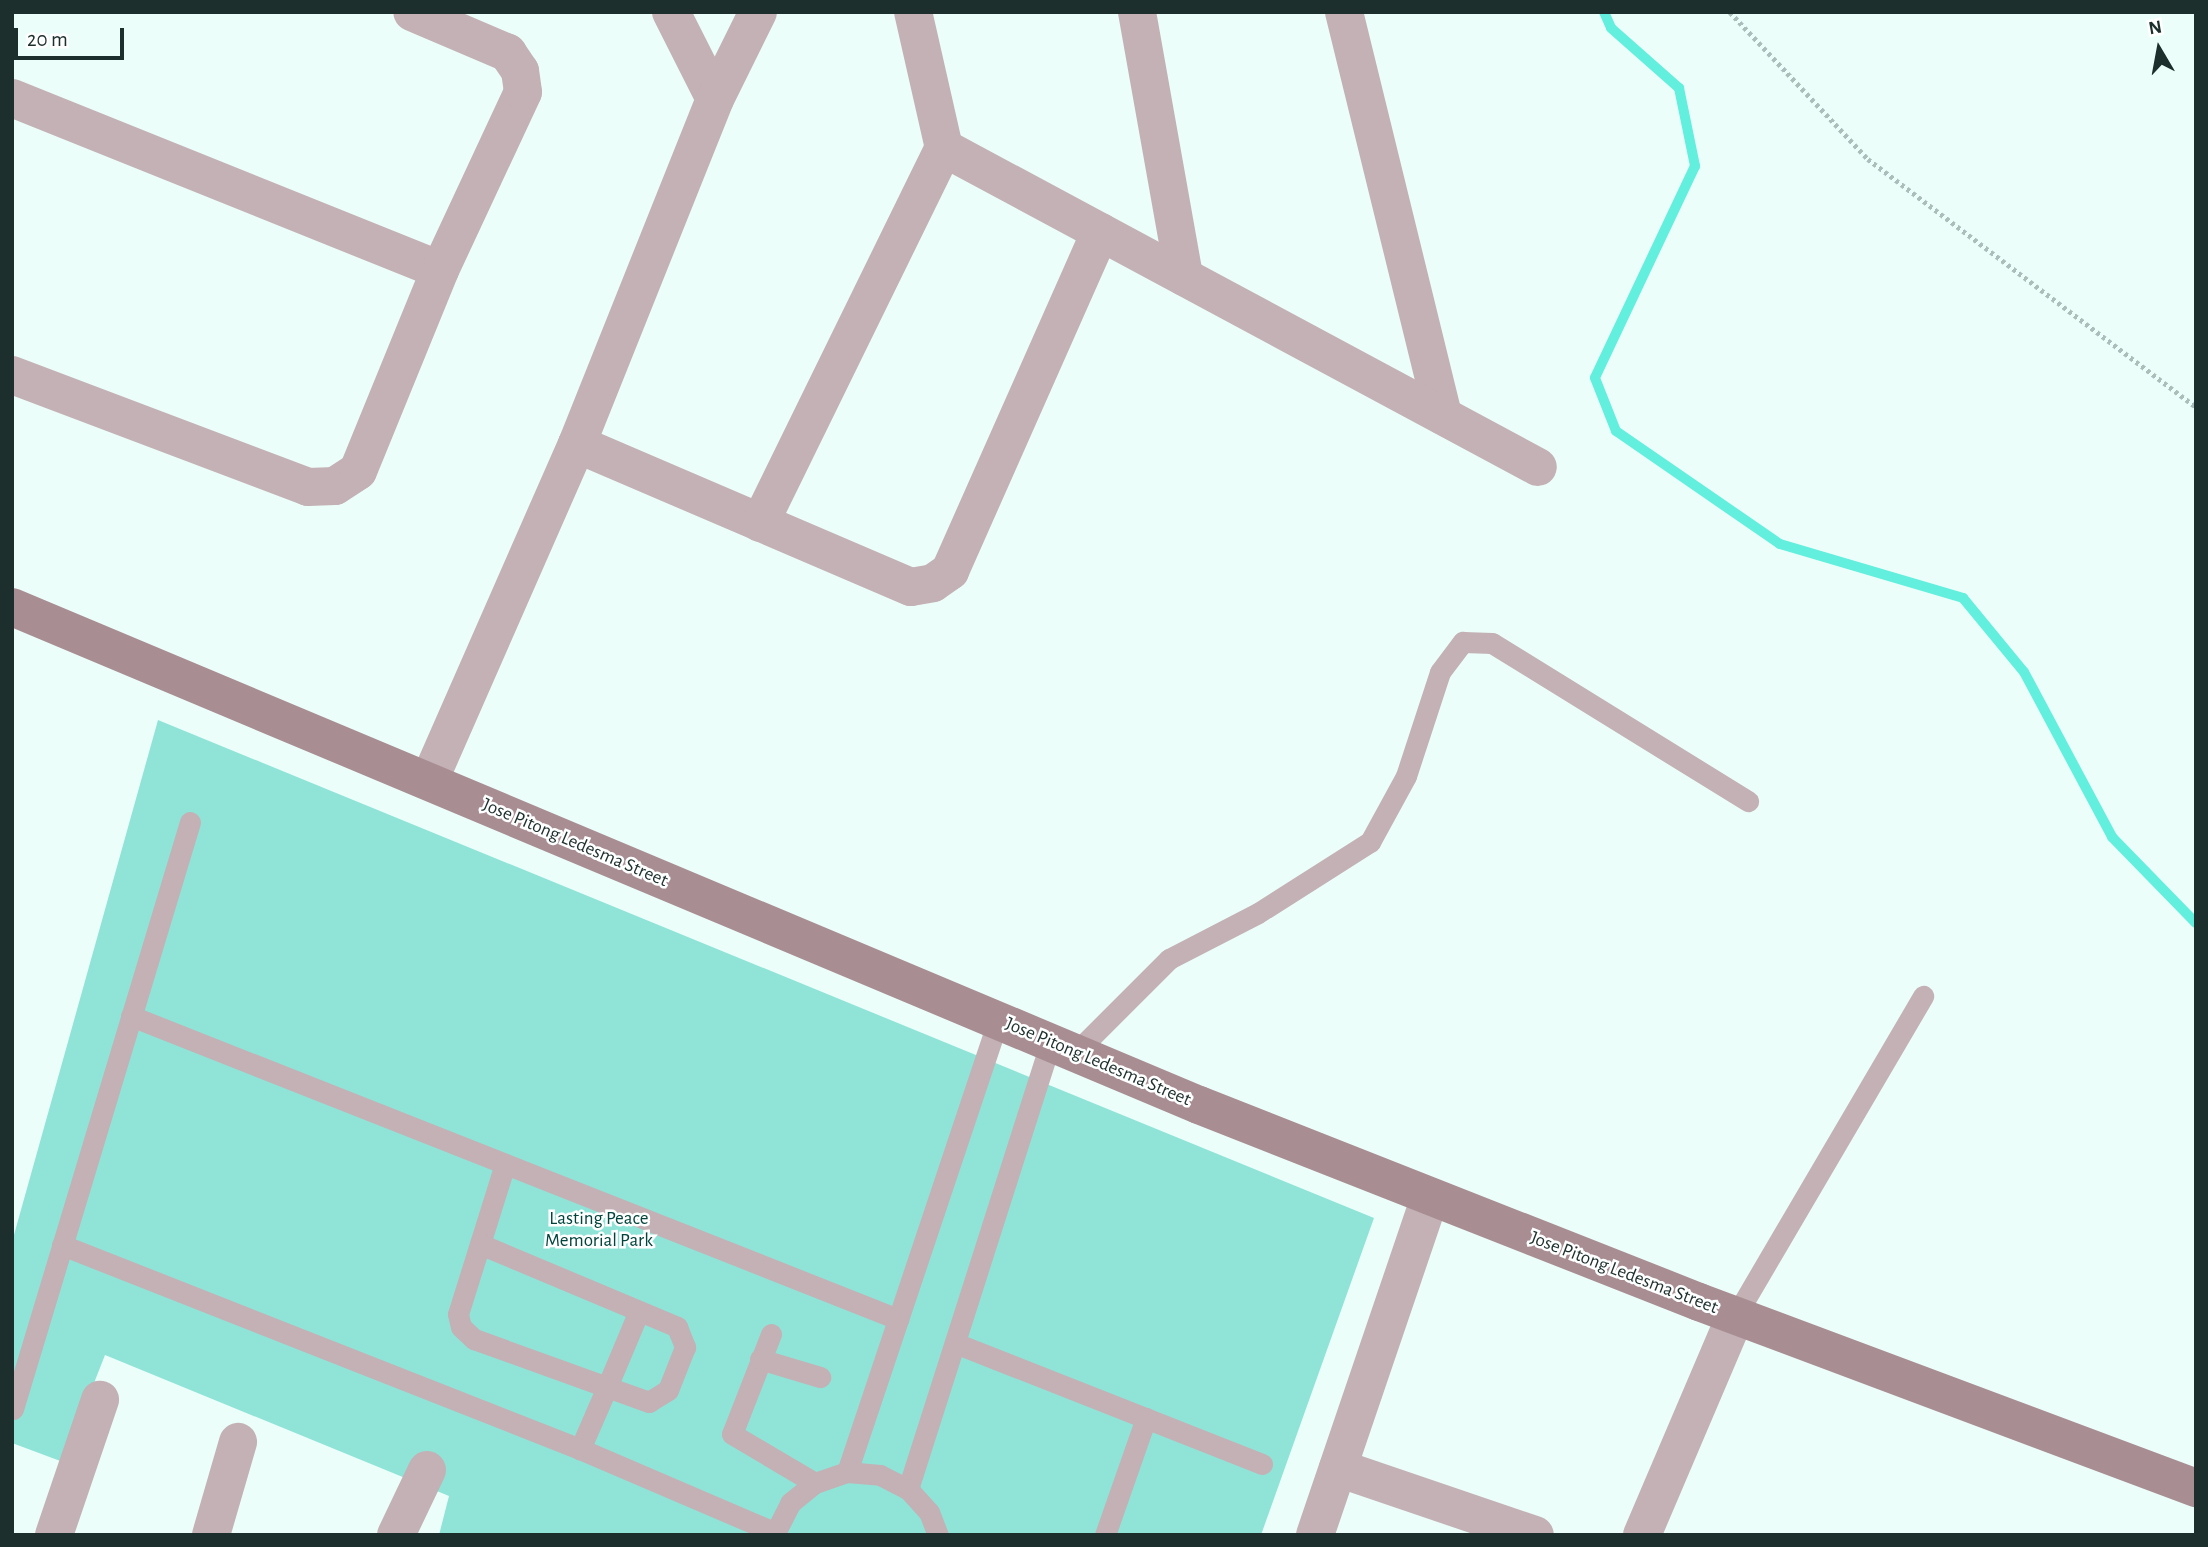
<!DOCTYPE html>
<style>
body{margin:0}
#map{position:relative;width:2208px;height:1547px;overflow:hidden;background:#ecfefa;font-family:"Alegreya Sans",sans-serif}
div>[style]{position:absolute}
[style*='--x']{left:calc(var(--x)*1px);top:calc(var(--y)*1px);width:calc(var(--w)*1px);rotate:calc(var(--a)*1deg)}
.green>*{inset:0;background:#90e4d7}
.stream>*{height:10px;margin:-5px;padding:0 5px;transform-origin:5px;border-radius:5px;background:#62efdd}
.path>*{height:4.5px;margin-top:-2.25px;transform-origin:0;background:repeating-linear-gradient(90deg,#acbebb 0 3.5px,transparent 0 7px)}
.service>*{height:21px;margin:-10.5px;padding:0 10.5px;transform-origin:10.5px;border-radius:10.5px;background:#c3b1b5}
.minor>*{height:38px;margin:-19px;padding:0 19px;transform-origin:19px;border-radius:19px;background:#c3b1b5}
.secondary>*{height:38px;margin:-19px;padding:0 19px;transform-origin:19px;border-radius:19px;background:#a88d93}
span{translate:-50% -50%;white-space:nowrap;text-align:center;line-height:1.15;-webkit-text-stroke:5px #fff;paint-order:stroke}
.street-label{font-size:19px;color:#1d2f2d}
.park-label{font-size:19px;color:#00443d}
.frame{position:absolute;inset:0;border:14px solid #1d2f2d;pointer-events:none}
.north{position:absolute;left:2124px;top:14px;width:70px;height:70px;-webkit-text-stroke:5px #fff;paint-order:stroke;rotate:350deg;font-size:19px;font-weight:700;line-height:28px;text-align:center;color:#1d2f2d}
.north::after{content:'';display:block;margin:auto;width:24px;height:32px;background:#1d2f2d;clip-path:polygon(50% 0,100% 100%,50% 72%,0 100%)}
.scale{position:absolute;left:14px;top:28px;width:110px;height:32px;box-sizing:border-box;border:4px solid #1d2f2d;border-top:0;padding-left:9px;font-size:21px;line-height:24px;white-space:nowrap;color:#1d2f2d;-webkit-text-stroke:5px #fff;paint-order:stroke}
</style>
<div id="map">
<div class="green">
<i style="clip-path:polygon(158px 720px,1374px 1218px,1261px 1535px,439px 1535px,449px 1496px,105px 1355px,63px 1462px,12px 1443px,12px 1242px)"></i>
</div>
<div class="stream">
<i style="--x:1604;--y:12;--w:17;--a:66"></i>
<i style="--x:1611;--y:28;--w:91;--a:41.4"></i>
<i style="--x:1679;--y:88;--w:80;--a:78.4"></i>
<i style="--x:1695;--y:166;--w:234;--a:115.3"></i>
<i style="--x:1595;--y:378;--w:57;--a:68.4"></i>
<i style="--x:1616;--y:431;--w:199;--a:34.6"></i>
<i style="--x:1780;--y:544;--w:191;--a:16.4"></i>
<i style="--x:1963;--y:598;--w:96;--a:50.5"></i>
<i style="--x:2024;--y:672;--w:187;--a:61.9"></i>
<i style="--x:2112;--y:837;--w:120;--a:45.7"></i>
</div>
<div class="path">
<i style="--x:1730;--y:12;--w:202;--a:46.8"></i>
<i style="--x:1868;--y:159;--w:411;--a:37.1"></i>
</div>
<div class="service">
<i style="--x:131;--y:1016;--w:825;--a:21.56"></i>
<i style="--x:1075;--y:1053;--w:133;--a:-45"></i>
<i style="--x:1169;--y:959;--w:100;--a:-27.3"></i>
<i style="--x:1258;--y:913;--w:133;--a:-32.4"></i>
<i style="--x:1370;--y:842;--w:75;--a:-61.4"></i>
<i style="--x:1406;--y:776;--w:109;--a:-71.9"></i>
<i style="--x:1440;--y:672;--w:38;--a:-53"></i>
<i style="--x:1463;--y:642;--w:29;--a:2"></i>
<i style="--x:1492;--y:643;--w:301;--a:31.7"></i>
<i style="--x:505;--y:1164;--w:157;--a:107.4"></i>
<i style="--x:458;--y:1314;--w:13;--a:77"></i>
<i style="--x:461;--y:1327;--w:18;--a:43"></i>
<i style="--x:474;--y:1339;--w:141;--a:19.8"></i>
<i style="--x:607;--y:1387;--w:68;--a:113.5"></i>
<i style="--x:480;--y:1244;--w:214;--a:22.8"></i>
<i style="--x:677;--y:1327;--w:22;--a:68"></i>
<i style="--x:685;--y:1347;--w:46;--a:111.6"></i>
<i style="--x:668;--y:1390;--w:22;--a:148"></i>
<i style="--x:649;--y:1402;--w:45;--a:-160.3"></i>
<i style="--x:607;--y:1387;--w:82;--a:-67.2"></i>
<i style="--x:62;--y:1245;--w:557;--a:21.5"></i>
<i style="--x:580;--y:1449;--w:211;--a:23.2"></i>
<i style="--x:1736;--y:1315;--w:370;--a:-59.6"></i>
<i style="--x:771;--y:1334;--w:107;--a:111.3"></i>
<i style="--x:732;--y:1434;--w:96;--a:30.6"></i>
<i style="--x:955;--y:1343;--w:330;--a:21.5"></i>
<i style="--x:760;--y:1359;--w:63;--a:16.7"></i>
<i style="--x:13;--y:1409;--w:613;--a:-73.22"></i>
<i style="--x:847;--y:1472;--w:477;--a:-71.5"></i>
<i style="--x:908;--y:1489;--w:469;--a:-72.3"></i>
<i style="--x:774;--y:1535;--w:36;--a:-63"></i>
<i style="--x:790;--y:1503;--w:32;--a:-39"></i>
<i style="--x:815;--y:1483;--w:34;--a:-19"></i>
<i style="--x:847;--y:1472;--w:33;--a:5"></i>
<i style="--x:880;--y:1475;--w:31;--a:27"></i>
<i style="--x:908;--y:1489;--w:31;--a:48"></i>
<i style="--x:929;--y:1512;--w:25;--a:69"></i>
<i style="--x:1105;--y:1535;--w:124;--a:-70.7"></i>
</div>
<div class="minor">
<i style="--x:671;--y:12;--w:97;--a:63.2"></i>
<i style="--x:1137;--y:12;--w:269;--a:79.9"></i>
<i style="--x:1344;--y:12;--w:416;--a:76.2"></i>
<i style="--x:12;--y:98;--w:461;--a:21.9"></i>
<i style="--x:944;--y:148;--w:674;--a:28.24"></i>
<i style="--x:12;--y:375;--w:316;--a:20.7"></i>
<i style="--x:308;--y:487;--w:27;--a:-2"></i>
<i style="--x:335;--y:486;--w:27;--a:-33"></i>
<i style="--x:358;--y:471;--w:217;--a:-67.8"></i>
<i style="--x:440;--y:270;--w:196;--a:-65"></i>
<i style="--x:523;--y:92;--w:21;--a:-98"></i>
<i style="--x:520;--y:71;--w:22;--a:-124"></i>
<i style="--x:508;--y:53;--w:104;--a:-156.9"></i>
<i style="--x:577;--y:444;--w:363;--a:23.2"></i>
<i style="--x:911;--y:587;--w:22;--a:-10"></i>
<i style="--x:933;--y:583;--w:21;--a:-35"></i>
<i style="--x:950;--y:571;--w:371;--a:-66.1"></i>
<i style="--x:760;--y:523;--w:418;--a:-63.9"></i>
<i style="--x:944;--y:148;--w:139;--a:-102.8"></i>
<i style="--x:429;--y:781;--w:368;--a:-66.3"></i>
<i style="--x:577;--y:444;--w:372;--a:-68.2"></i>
<i style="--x:715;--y:99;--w:97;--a:-63.7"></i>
<i style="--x:1338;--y:1468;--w:208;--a:18.8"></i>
<i style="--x:54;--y:1535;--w:143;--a:-71.2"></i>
<i style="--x:211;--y:1535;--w:97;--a:-73.8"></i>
<i style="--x:396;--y:1535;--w:72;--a:-64.5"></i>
<i style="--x:1315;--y:1535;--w:356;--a:-71.2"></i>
<i style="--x:1642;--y:1535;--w:239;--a:-66.9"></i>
</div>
<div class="secondary">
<i style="--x:12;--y:607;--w:1287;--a:22.76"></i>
<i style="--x:1199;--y:1105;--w:537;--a:21.5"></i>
<i style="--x:1699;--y:1302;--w:531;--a:20.52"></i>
</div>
<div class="street-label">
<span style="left:575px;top:843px;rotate:23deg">Jose Pitong Ledesma Street</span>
<span style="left:1098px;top:1062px;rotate:23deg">Jose Pitong Ledesma Street</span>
<span style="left:1624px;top:1273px;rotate:21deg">Jose Pitong Ledesma Street</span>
</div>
<div class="park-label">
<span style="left:599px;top:1230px">Lasting Peace<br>Memorial Park</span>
</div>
<div class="frame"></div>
<div class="north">N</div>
<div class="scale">20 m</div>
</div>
